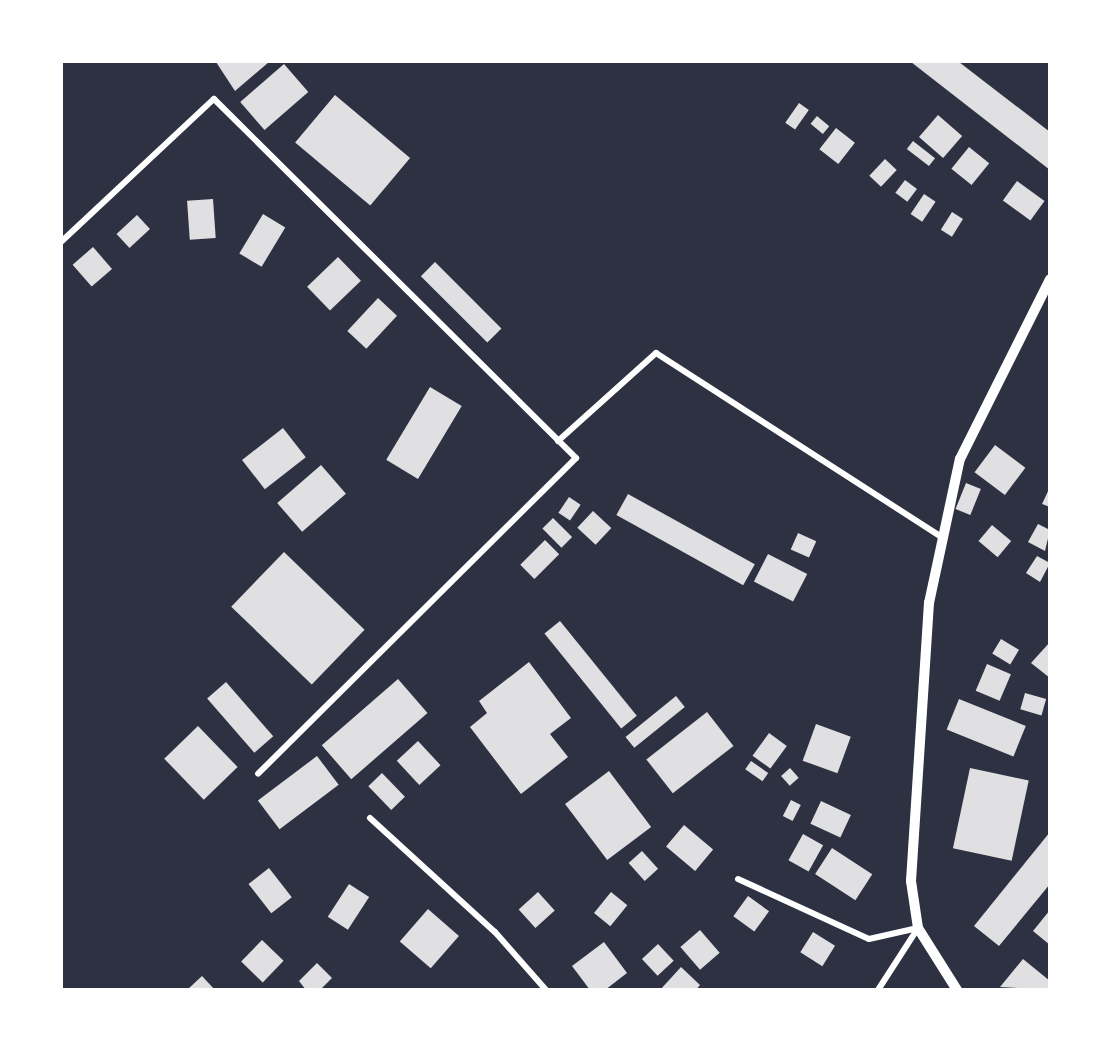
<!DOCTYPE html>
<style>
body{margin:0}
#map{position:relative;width:1111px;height:1051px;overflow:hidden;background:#2d3142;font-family:Spectral,serif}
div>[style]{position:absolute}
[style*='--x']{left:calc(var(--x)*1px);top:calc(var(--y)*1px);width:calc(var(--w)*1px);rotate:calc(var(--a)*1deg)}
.building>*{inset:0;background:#e0e0e3;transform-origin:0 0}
.minor>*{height:6px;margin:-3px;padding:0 3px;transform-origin:3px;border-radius:3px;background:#fff}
.tertiary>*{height:10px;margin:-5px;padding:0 5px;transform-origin:5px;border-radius:5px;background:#fff}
span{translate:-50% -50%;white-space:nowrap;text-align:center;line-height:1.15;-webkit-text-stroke:6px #fff;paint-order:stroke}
.frame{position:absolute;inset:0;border:63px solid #fff;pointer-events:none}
</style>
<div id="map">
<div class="building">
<i style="clip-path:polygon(216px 62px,269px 62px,235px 91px)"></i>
<i style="clip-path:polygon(911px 62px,959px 62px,1050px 132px,1050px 170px)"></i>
<i style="left:284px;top:64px;width:37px;height:58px;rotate:49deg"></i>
<i style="left:335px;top:95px;width:98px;height:62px;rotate:40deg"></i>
<i style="left:799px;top:103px;width:12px;height:24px;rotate:35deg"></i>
<i style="left:938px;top:115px;width:32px;height:29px;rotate:41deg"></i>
<i style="left:817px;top:116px;width:16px;height:10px;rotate:40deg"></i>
<i style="left:836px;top:128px;width:24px;height:27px;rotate:38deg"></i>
<i style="left:913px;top:141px;width:28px;height:10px;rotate:38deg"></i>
<i style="left:969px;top:147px;width:26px;height:28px;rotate:39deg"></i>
<i style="left:885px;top:159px;width:16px;height:23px;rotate:43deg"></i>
<i style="left:905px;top:180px;width:15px;height:16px;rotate:37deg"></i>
<i style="left:1017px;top:181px;width:34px;height:24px;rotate:36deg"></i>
<i style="left:924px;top:194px;width:14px;height:24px;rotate:34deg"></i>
<i style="left:213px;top:199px;width:39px;height:26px;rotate:86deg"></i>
<i style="left:952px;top:212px;width:13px;height:21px;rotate:32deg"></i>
<i style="left:263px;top:214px;width:26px;height:46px;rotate:31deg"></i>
<i style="left:137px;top:215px;width:19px;height:28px;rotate:47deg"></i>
<i style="left:93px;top:247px;width:29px;height:27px;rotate:49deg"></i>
<i style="left:338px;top:257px;width:33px;height:43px;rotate:46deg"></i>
<i style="left:435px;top:262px;width:94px;height:20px;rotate:45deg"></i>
<i style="left:378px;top:298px;width:26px;height:45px;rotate:43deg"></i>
<i style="left:430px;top:387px;width:37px;height:85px;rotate:31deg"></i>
<i style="left:283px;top:428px;width:37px;height:52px;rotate:52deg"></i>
<i style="left:995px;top:445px;width:38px;height:34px;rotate:37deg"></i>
<i style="left:321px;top:465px;width:38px;height:58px;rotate:49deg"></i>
<i style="left:966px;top:483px;width:16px;height:28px;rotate:22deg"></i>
<i style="clip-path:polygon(1050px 487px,1050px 507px,1042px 504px)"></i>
<i style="left:628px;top:494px;width:145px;height:24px;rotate:29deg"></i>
<i style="left:569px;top:497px;width:14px;height:19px;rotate:34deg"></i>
<i style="left:593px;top:511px;width:25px;height:23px;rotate:43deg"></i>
<i style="left:553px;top:518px;width:27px;height:15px;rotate:45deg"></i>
<i style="clip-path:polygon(1038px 524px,1050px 530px,1045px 551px,1028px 542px)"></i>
<i style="left:992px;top:525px;width:25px;height:21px;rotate:40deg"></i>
<i style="left:798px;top:533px;width:20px;height:18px;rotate:24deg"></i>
<i style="left:545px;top:540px;width:20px;height:35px;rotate:45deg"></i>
<i style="left:284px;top:552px;width:112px;height:76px;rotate:44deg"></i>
<i style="left:768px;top:554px;width:44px;height:31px;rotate:27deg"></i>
<i style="clip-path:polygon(1037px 556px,1050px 563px,1040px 582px,1026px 573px)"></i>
<i style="left:560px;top:621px;width:122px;height:20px;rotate:51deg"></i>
<i style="left:1001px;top:639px;width:21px;height:17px;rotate:31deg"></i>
<i style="clip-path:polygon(1050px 642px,1050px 678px,1031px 663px)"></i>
<i style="clip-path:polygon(529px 662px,571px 718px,550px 734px,568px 757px,521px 794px,470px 727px,487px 713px,479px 701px)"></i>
<i style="left:987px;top:664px;width:26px;height:29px;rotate:23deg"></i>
<i style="left:398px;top:679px;width:45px;height:101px;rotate:49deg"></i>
<i style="left:226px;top:682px;width:72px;height:25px;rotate:49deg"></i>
<i style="left:1025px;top:693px;width:22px;height:17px;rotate:16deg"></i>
<i style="left:676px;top:696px;width:14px;height:65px;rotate:51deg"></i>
<i style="left:959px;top:699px;width:72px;height:33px;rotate:22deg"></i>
<i style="left:707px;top:712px;width:43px;height:77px;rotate:52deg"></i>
<i style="left:816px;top:724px;width:37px;height:39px;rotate:20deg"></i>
<i style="left:198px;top:726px;width:57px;height:47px;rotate:46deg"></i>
<i style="left:769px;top:733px;width:22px;height:28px;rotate:36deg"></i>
<i style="left:418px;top:741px;width:33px;height:29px;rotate:47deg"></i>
<i style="left:317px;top:756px;width:36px;height:74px;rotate:53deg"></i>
<i style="left:751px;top:761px;width:21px;height:10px;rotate:35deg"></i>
<i style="left:790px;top:768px;width:13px;height:12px;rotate:48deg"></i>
<i style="left:970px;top:768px;width:60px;height:82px;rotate:12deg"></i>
<i style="left:609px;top:771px;width:70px;height:55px;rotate:53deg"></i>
<i style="left:382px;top:773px;width:33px;height:19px;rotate:46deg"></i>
<i style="left:791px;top:800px;width:11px;height:18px;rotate:27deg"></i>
<i style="left:821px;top:801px;width:33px;height:25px;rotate:25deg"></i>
<i style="left:684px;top:825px;width:38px;height:28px;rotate:40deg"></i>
<i style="clip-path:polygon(1050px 832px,1050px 884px,999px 946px,974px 926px)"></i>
<i style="left:803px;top:834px;width:23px;height:30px;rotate:29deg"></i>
<i style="left:832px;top:848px;width:48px;height:31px;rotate:33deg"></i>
<i style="left:642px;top:851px;width:24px;height:18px;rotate:48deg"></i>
<i style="left:269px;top:868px;width:37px;height:26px;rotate:52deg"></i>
<i style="left:349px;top:884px;width:24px;height:39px;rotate:33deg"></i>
<i style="left:538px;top:892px;width:25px;height:26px;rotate:48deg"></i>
<i style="left:611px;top:892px;width:21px;height:27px;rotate:39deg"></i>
<i style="left:748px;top:896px;width:26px;height:25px;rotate:36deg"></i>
<i style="left:428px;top:909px;width:41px;height:43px;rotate:41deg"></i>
<i style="clip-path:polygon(1050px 910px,1050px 945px,1033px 931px)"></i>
<i style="left:700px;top:930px;width:30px;height:26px;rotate:49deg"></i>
<i style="left:813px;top:932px;width:26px;height:24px;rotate:32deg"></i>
<i style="left:262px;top:940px;width:30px;height:30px;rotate:44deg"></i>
<i style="clip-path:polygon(604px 942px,627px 973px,605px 990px,590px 990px,572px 966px)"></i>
<i style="left:658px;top:944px;width:23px;height:22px;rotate:47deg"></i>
<i style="clip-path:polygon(1023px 959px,1050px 981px,1050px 990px,1000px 987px)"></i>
<i style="clip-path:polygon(317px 963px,332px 978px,320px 990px,306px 990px,299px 981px)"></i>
<i style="clip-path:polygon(681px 967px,700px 985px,696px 990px,660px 990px)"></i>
<i style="clip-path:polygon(202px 976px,215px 990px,187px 990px)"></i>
</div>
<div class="minor">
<i style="--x:62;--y:241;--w:208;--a:-43.1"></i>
<i style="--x:214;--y:99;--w:510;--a:44.76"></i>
<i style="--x:576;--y:458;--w:448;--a:135.2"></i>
<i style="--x:558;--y:441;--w:132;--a:-41.9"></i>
<i style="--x:656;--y:353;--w:339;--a:32.8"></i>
<i style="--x:370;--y:818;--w:169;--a:42.4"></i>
<i style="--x:495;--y:932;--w:77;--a:48.7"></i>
<i style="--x:738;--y:879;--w:144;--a:24.6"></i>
<i style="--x:869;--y:939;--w:50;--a:-12.7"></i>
<i style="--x:878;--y:990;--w:74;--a:-57.2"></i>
</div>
<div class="tertiary">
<i style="--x:957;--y:990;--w:73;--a:-122.2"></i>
<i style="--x:918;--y:928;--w:48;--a:-98.5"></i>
<i style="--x:911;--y:881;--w:279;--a:-86.3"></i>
<i style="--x:929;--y:603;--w:147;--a:-77.9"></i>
<i style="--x:960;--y:459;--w:201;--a:-63.4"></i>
</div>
<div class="frame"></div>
</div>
